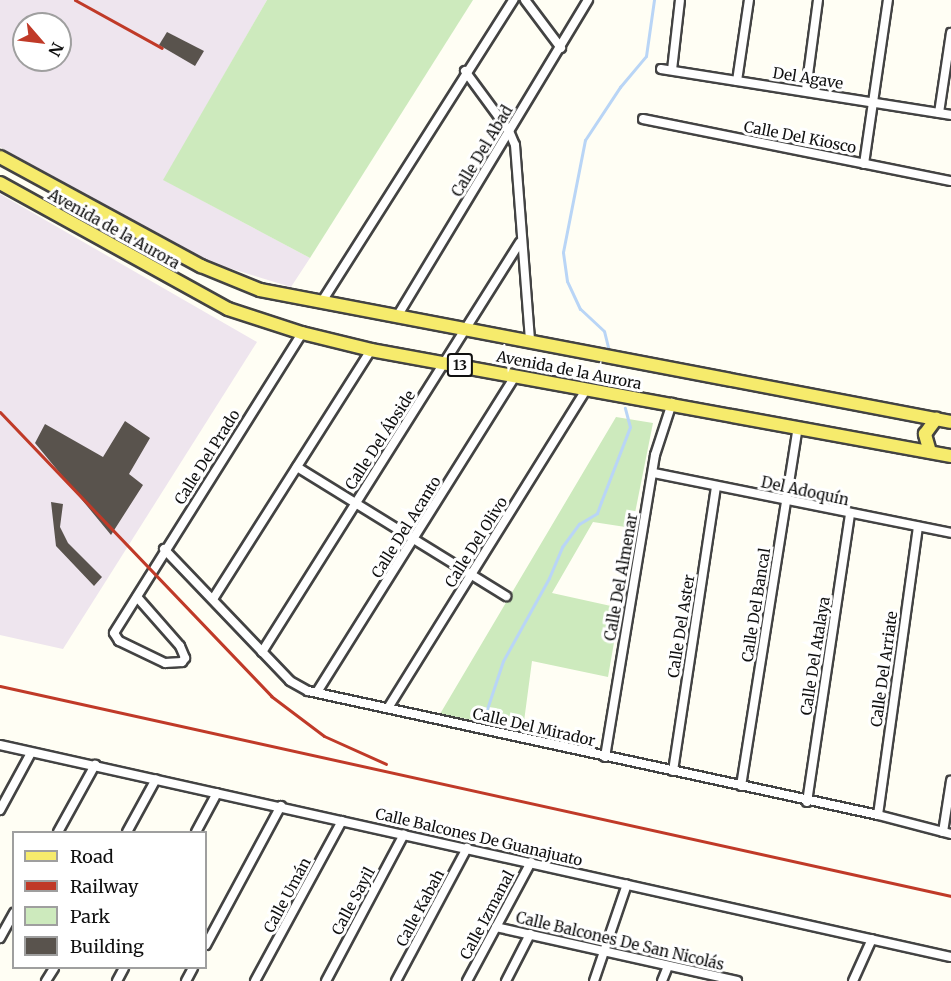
<!DOCTYPE html>
<meta charset="utf-8">
<style>
body{margin:0}
#map{position:relative;width:951px;height:981px;overflow:hidden;background:#fffef4;font-family:Merriweather,serif}
div>[style]{position:absolute}
[style*='--x']{left:calc(var(--x)*1px);top:calc(var(--y)*1px);width:calc(var(--w)*1px);rotate:calc(var(--a)*1deg)}
.industrial>*{inset:0;background:#eee5ee}
.green>*{inset:0;background:#cdeabd}
.stream>*{height:3px;margin:-1.5px;padding:0 1.5px;transform-origin:1.5px;border-radius:1.5px;background:#b9d5f6}
.building>*{inset:0;background:#59534d}
.roads{filter:drop-shadow(2px 0 #434343) drop-shadow(-2px 0 #434343) drop-shadow(0 2px #434343) drop-shadow(0 -2px #434343)}
.minor>*{height:8px;margin:-4px;padding:0 4px;transform-origin:4px;border-radius:4px;background:#fff}
.primary>*{height:12px;margin:-6px;padding:0 6px;transform-origin:6px;border-radius:6px;background:#f6eb6c}
.rail>*{height:3px;margin:-1.5px;padding:0 1.5px;transform-origin:1.5px;border-radius:1.5px;background:#c03a28}
span{translate:-50% -50%;white-space:nowrap;text-align:center;line-height:1.15;-webkit-text-stroke:6px #fff;paint-order:stroke}
.shield-label span{padding:2px 4px;background:#fff;border:2px solid;border-radius:4px;-webkit-text-stroke-width:0}
.shield-label{font-size:14px;color:#101010;font-weight:700}
.street-label{font-size:15px;color:#101010}
.legend{position:absolute;left:12px;top:831px;width:195px;height:138px;box-sizing:border-box;background:#fff;border:2px solid #9f9f9f;margin:0;padding:8px 10px;list-style:none;font-size:18px;color:#101010}
.legend li{display:flex;align-items:center;gap:12px;height:30px}
.legend b{width:30px;border:2px solid #9f9f9f}
.north{position:absolute;left:12px;top:12px;width:60px;height:60px;box-sizing:border-box;background:#fff;border:2px solid #9f9f9f;border-radius:50%;rotate:118deg;font-size:16px;font-weight:700;line-height:24px;text-align:center;color:#101010}
.north::after{content:'';display:block;margin:auto;width:21px;height:27px;background:#c03a28;clip-path:polygon(50% 0,100% 100%,50% 72%,0 100%)}
</style>
<div id="map">
<div class="industrial">
<i style="clip-path:polygon(evenodd,0 0,267px 0,164px 180px,310px 258px,291px 287px,206px 261px,0 147px,0 0,24px 24px,60px 24px,60px 60px,24px 60px,24px 24px)"></i>
<i style="clip-path:polygon(0 194px,257px 342px,63px 649px,0 635px)"></i>
</div>
<div class="green">
<i style="clip-path:polygon(267px 0,473px 0,310px 258px,163px 180px)"></i>
<i style="clip-path:polygon(616px 417px,653px 423px,632px 528px,593px 522px,552px 593px,620px 608px,608px 677px,532px 661px,523px 729px,440px 714px)"></i>
</div>
<div class="stream">
<i style="--x:608;--y:347;--w:16;--a:-104"></i>
<i style="--x:604;--y:331;--w:33;--a:-137"></i>
<i style="--x:580;--y:309;--w:31;--a:-115"></i>
<i style="--x:567;--y:281;--w:29;--a:-98"></i>
<i style="--x:563;--y:252;--w:114;--a:-78.9"></i>
<i style="--x:585;--y:140;--w:64;--a:-56.6"></i>
<i style="--x:620;--y:87;--w:40;--a:-50"></i>
<i style="--x:646;--y:56;--w:57;--a:-81.9"></i>
<i style="--x:483;--y:721;--w:63;--a:-71.6"></i>
<i style="--x:503;--y:661;--w:95;--a:-61"></i>
<i style="--x:549;--y:578;--w:34;--a:-67"></i>
<i style="--x:562;--y:547;--w:29;--a:-54"></i>
<i style="--x:579;--y:524;--w:21;--a:-31"></i>
<i style="--x:597;--y:513;--w:12;--a:-70"></i>
<i style="--x:601;--y:502;--w:80;--a:-68.9"></i>
<i style="--x:630;--y:427;--w:20;--a:-105"></i>
</div>
<div class="building">
<i style="clip-path:polygon(167px 32px,204px 51px,195px 66px,159px 45px)"></i>
<i style="clip-path:polygon(125px 421px,150px 438px,129px 474px,143px 485px,111px 535px,35px 443px,45px 424px,103px 457px)"></i>
<i style="clip-path:polygon(51px 502px,63px 504px,60px 527px,68px 543px,102px 577px,94px 586px,56px 546px)"></i>
</div>
<div class="roads">
<div class="minor">
<i style="--x:525;--y:0;--w:60;--a:53.1"></i>
<i style="--x:661;--y:69;--w:294;--a:9"></i>
<i style="--x:672;--y:70;--w:70;--a:-83.5"></i>
<i style="--x:465;--y:71;--w:74;--a:53.7"></i>
<i style="--x:509;--y:131;--w:15;--a:67"></i>
<i style="--x:515;--y:145;--w:198;--a:85.6"></i>
<i style="--x:737;--y:81;--w:82;--a:-81.6"></i>
<i style="--x:806;--y:90;--w:91;--a:-82.4"></i>
<i style="--x:939;--y:113;--w:81;--a:-81.5"></i>
<i style="--x:643;--y:119;--w:314;--a:11.4"></i>
<i style="--x:864;--y:164;--w:166;--a:-81.7"></i>
<i style="--x:321;--y:303;--w:359;--a:-57.6"></i>
<i style="--x:398;--y:315;--w:368;--a:-58.9"></i>
<i style="--x:297;--y:467;--w:246;--a:31.7"></i>
<i style="--x:654;--y:473;--w:303;--a:11.4"></i>
<i style="--x:164;--y:549;--w:182;--a:46.3"></i>
<i style="--x:290;--y:681;--w:21;--a:29"></i>
<i style="--x:308;--y:691;--w:583;--a:12.27"></i>
<i style="--x:878;--y:815;--w:75;--a:14.6"></i>
<i style="--x:137;--y:597;--w:65;--a:48.7"></i>
<i style="--x:180;--y:646;--w:13;--a:67"></i>
<i style="--x:185;--y:658;--w:5;--a:127"></i>
<i style="--x:182;--y:662;--w:17;--a:177"></i>
<i style="--x:165;--y:663;--w:51;--a:-154.4"></i>
<i style="--x:119;--y:641;--w:9;--a:-122"></i>
<i style="--x:114;--y:633;--w:354;--a:-57.9"></i>
<i style="--x:213;--y:599;--w:295;--a:-57.6"></i>
<i style="--x:262;--y:652;--w:484;--a:-57.8"></i>
<i style="--x:317;--y:692;--w:374;--a:-57.9"></i>
<i style="--x:388;--y:708;--w:375;--a:-58.1"></i>
<i style="--x:0;--y:745;--w:974;--a:12.57"></i>
<i style="--x:605;--y:757;--w:306;--a:-80.6"></i>
<i style="--x:655;--y:455;--w:55;--a:-71.9"></i>
<i style="--x:673;--y:771;--w:288;--a:-81.4"></i>
<i style="--x:741;--y:786;--w:363;--a:-81"></i>
<i style="--x:807;--y:802;--w:291;--a:-81.5"></i>
<i style="--x:0;--y:810;--w:65;--a:-61.5"></i>
<i style="--x:878;--y:815;--w:291;--a:-82.1"></i>
<i style="--x:58;--y:832;--w:77;--a:-61.1"></i>
<i style="--x:127;--y:832;--w:60;--a:-61.3"></i>
<i style="--x:196;--y:832;--w:44;--a:-61.7"></i>
<i style="--x:943;--y:832;--w:52;--a:-81.1"></i>
<i style="--x:496;--y:927;--w:247;--a:12.6"></i>
<i style="--x:0;--y:938;--w:29;--a:-61"></i>
<i style="--x:206;--y:945;--w:158;--a:-61.7"></i>
<i style="--x:46;--y:981;--w:15;--a:-58"></i>
<i style="--x:117;--y:981;--w:15;--a:-62"></i>
<i style="--x:186;--y:981;--w:15;--a:-62"></i>
<i style="--x:255;--y:981;--w:182;--a:-61.5"></i>
<i style="--x:326;--y:981;--w:166;--a:-62"></i>
<i style="--x:396;--y:981;--w:151;--a:-61.9"></i>
<i style="--x:467;--y:981;--w:135;--a:-61.7"></i>
<i style="--x:506;--y:981;--w:53;--a:-62.9"></i>
<i style="--x:594;--y:981;--w:102;--a:-71.2"></i>
<i style="--x:662;--y:981;--w:16;--a:-68"></i>
<i style="--x:853;--y:981;--w:46;--a:-65.7"></i>
</div>
<div class="primary">
<i style="--x:0;--y:157;--w:229;--a:28.5"></i>
<i style="--x:201;--y:266;--w:64;--a:22.1"></i>
<i style="--x:260;--y:290;--w:703;--a:10.81"></i>
<i style="--x:0;--y:183;--w:260;--a:28.9"></i>
<i style="--x:228;--y:309;--w:78;--a:18"></i>
<i style="--x:302;--y:333;--w:71;--a:13.8"></i>
<i style="--x:371;--y:350;--w:590;--a:10.36"></i>
<i style="--x:930;--y:452;--w:19;--a:-106"></i>
<i style="--x:925;--y:434;--w:19;--a:-54"></i>
</div>
</div>
<div class="rail">
<i style="--x:75;--y:0;--w:99;--a:28.9"></i>
<i style="--x:0;--y:412;--w:393;--a:46.3"></i>
<i style="--x:271;--y:696;--w:66;--a:37"></i>
<i style="--x:324;--y:736;--w:68;--a:24.3"></i>
<i style="--x:0;--y:686;--w:974;--a:12.45"></i>
</div>
<div class="shield-label">
<span style="left:460px;top:365px">13</span>
</div>
<div class="street-label">
<span style="left:808px;top:78px;rotate:9deg">Del Agave</span>
<span style="left:800px;top:137px;rotate:11deg">Calle Del Kiosco</span>
<span style="left:482px;top:151px;rotate:-59deg">Calle Del Abad</span>
<span style="left:114px;top:229px;rotate:29deg">Avenida de la Aurora</span>
<span style="left:569px;top:370px;rotate:11deg">Avenida de la Aurora</span>
<span style="left:380px;top:440px;rotate:-57deg">Calle Del Ábside</span>
<span style="left:207px;top:457px;rotate:-58deg">Calle Del Prado</span>
<span style="left:805px;top:491px;rotate:12deg">Del Adoquín</span>
<span style="left:406px;top:527px;rotate:-58deg">Calle Del Acanto</span>
<span style="left:476px;top:542px;rotate:-58deg">Calle Del Olivo</span>
<span style="left:621px;top:577px;rotate:-80deg">Calle Del Almenar</span>
<span style="left:756px;top:605px;rotate:-81deg">Calle Del Bancal</span>
<span style="left:681px;top:626px;rotate:-81deg">Calle Del Aster</span>
<span style="left:815px;top:656px;rotate:-81deg">Calle Del Atalaya</span>
<span style="left:884px;top:669px;rotate:-82deg">Calle Del Arriate</span>
<span style="left:534px;top:727px;rotate:13deg">Calle Del Mirador</span>
<span style="left:479px;top:837px;rotate:13deg">Calle Balcones De Guanajuato</span>
<span style="left:287px;top:895px;rotate:-62deg">Calle Umán</span>
<span style="left:353px;top:901px;rotate:-62deg">Calle Sayil</span>
<span style="left:420px;top:908px;rotate:-62deg">Calle Kabah</span>
<span style="left:487px;top:915px;rotate:-62deg">Calle Izmanal</span>
<span style="left:620px;top:941px;rotate:13deg">Calle Balcones De San Nicolás</span>
</div>
<ul class="legend">
<li><b style="height:8px;background:#f6eb6c"></b>Road</li>
<li><b style="height:8px;background:#c03a28"></b>Railway</li>
<li><b style="height:16px;background:#cdeabd"></b>Park</li>
<li><b style="height:16px;background:#59534d"></b>Building</li>
</ul>
<div class="north">N</div>
</div>
